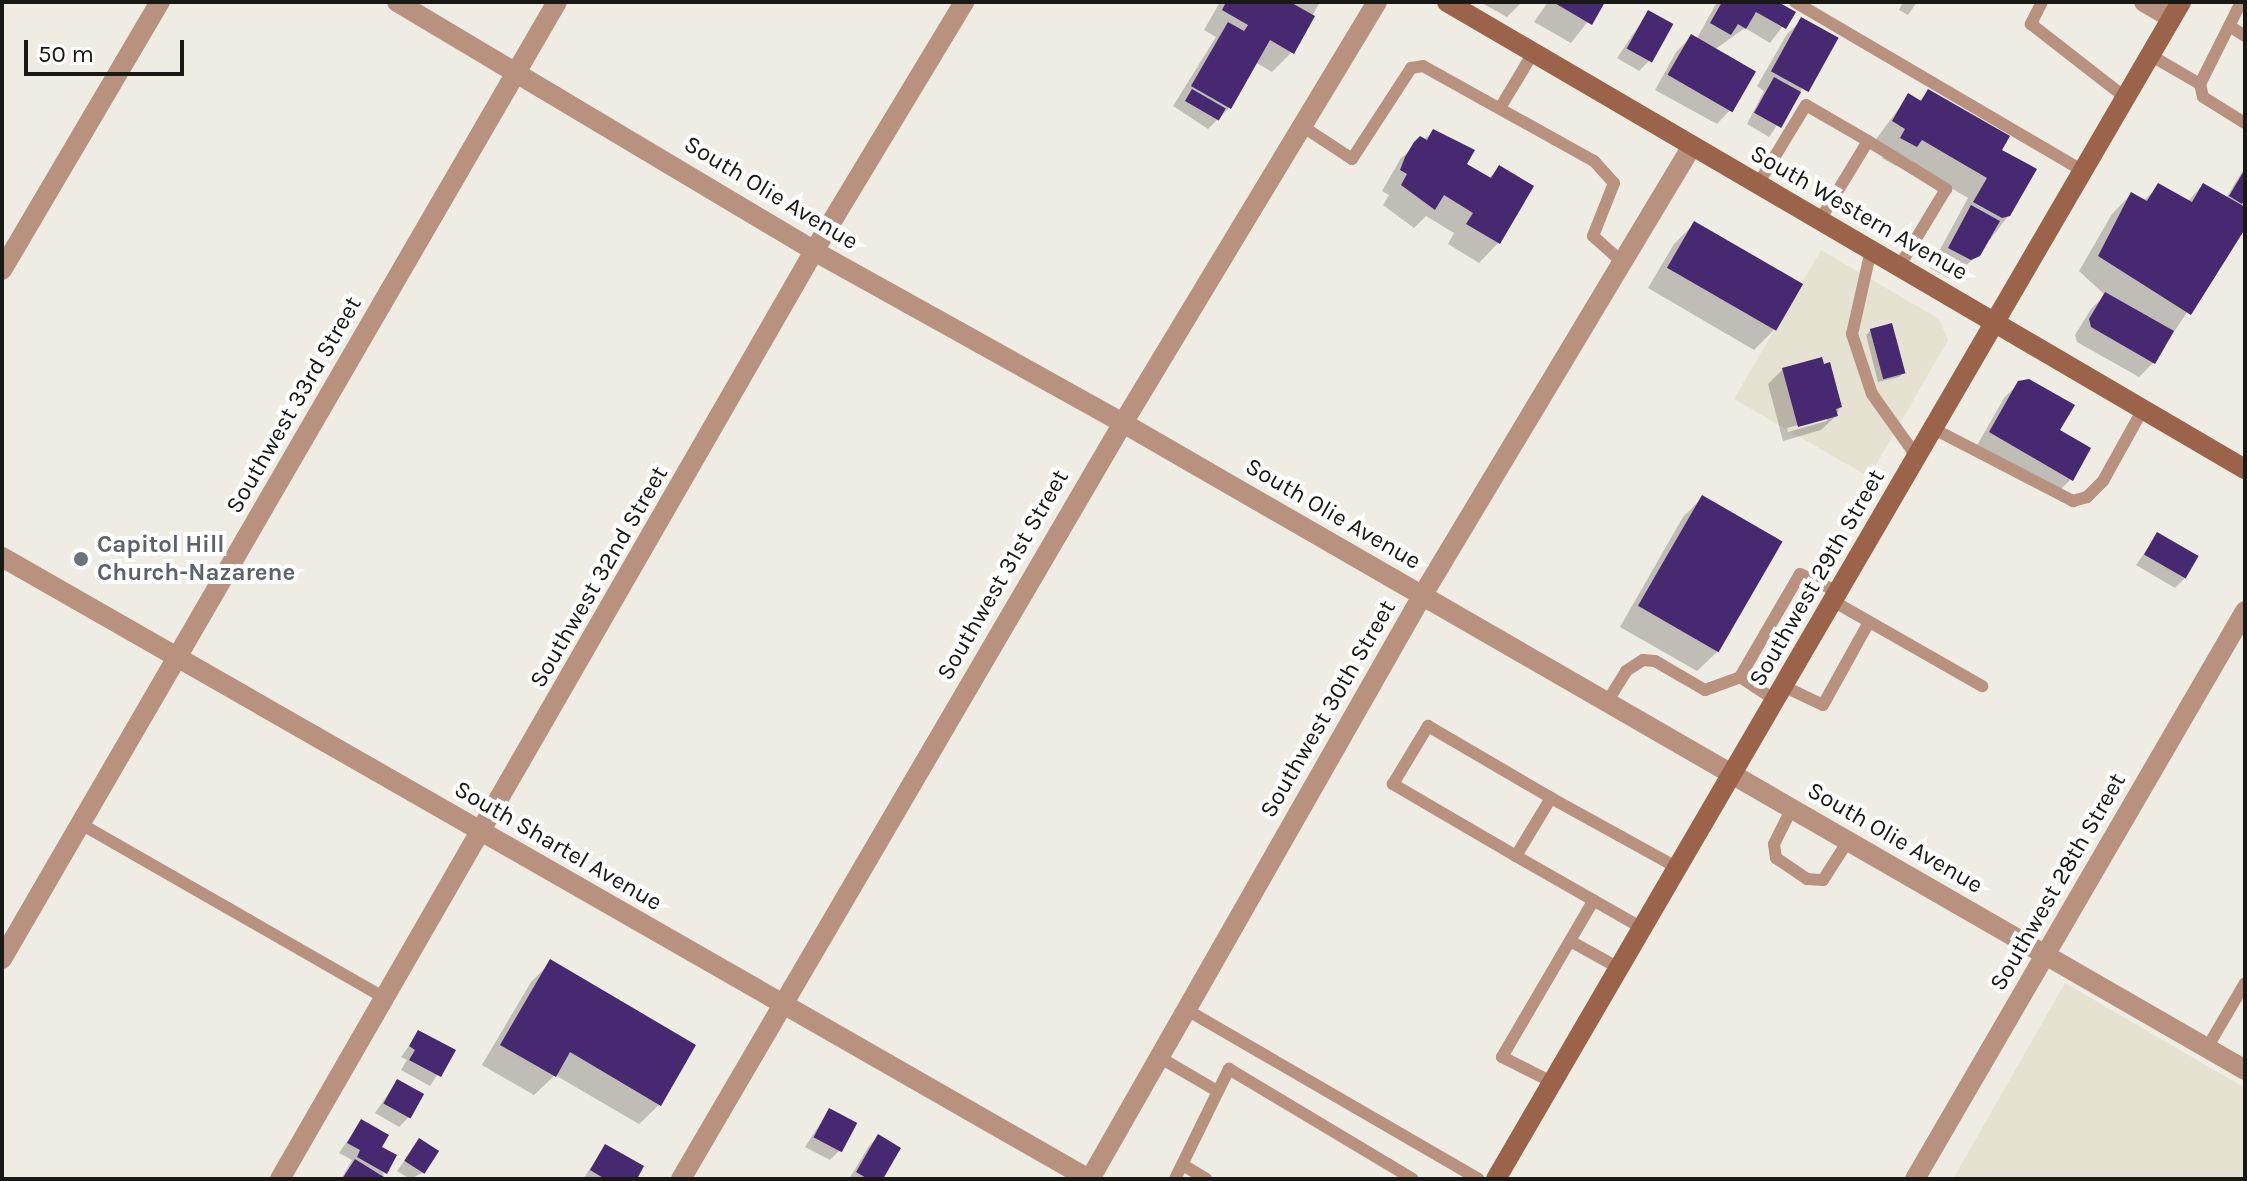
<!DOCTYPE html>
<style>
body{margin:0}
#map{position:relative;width:2247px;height:1181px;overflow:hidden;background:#efede3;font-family:Karla,sans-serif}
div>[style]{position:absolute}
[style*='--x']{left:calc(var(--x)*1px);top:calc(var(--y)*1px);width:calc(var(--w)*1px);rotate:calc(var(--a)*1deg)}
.built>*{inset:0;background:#e5e2d1}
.shadow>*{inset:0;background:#0003}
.building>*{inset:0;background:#462971;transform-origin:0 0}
.service>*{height:12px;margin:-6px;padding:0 6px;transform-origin:6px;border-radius:6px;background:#b8917f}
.minor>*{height:20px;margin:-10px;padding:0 10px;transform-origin:10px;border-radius:10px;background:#b8917f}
.secondary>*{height:20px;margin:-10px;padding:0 10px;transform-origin:10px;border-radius:10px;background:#9b634a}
.dots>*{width:22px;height:22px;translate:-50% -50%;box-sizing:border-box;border:4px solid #fff;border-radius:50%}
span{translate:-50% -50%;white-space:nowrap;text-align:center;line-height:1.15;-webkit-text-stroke:8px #fff;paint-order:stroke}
.street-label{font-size:24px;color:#181814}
.worship-label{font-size:24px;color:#5b616d;font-weight:700}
.left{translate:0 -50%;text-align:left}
.frame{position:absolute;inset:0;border:4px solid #181814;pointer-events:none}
.scale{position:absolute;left:24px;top:40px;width:160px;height:36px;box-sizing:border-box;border:4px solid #181814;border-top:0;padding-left:10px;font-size:24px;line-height:28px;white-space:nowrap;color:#181814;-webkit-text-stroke:6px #fff;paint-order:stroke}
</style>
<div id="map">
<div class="built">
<i style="clip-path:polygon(1821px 250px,1939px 319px,1948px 340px,1869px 477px,1734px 399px)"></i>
<i style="clip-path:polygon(2065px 983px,2245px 1088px,2245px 1179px,1953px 1179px)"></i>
</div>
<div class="shadow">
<i style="clip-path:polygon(1220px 2px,1320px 2px,1292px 52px,1272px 72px,1255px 62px,1229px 108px,1208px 129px,1173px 106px,1216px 37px,1204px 30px)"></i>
<i style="clip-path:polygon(1480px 2px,1522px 2px,1507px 17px)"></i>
<i style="clip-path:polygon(1548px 2px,1603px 2px,1571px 43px,1534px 22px)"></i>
<i style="clip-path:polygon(1717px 2px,1774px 2px,1793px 13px,1770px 43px,1745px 28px,1714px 50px,1731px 109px,1717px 124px,1655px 90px,1676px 52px,1691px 37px,1696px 40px)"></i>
<i style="clip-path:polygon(1903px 2px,1917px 2px,1908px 15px,1899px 10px)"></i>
<i style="clip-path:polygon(1648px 12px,1649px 61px,1639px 71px,1617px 58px)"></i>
<i style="clip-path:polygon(1802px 20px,1802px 89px,1769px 137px,1747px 124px,1764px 91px,1757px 86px,1787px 34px)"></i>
<i style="clip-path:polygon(1929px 91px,1999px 150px,2009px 215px,1978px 255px,1950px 279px,1930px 268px,1968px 198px,1902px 159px,1896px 166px,1882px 158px,1887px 150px,1874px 142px,1908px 96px,1918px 102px)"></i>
<i style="clip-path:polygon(1434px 131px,1464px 165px,1488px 179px,1499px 168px,1498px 243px,1479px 263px,1448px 244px,1454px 233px,1426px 216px,1414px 228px,1383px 205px,1389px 195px,1382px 191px,1401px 158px)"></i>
<i style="clip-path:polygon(2245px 167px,2245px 225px,2154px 362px,2139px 377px,2077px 342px,2075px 335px,2091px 309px,2105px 295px,2079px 271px,2112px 214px,2131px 194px,2143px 201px,2159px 186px,2187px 202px,2203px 185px,2226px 198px)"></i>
<i style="clip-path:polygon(1694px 224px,1800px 286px,1774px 330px,1754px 350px,1648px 288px,1674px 244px)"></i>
<i style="clip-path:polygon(1871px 330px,1903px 373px,1899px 377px,1878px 382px,1866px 335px)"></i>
<i style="clip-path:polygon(evenodd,1823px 366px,1840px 407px,1836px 416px,1821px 430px,1783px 441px,1768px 384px,1783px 369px,1823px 366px,1827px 417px,1827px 421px,1788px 432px,1787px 428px,1827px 417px)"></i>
<i style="clip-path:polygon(2019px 383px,2057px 431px,2071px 479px,2056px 494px,1976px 447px,2004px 398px)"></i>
<i style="clip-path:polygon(1703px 497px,1717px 652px,1697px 671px,1620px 627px,1683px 517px)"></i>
<i style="clip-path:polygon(2157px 535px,2185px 578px,2175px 588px,2136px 565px)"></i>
<i style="clip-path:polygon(551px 962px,659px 1105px,639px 1124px,555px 1075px,534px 1095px,482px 1065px,531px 982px)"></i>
<i style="clip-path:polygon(419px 1032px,453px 1051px,430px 1086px,401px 1070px,407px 1060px,401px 1057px)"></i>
<i style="clip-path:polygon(397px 1081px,409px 1117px,399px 1127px,375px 1113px)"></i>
<i style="clip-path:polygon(829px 1110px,839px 1151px,830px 1160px,805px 1147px)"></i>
<i style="clip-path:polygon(361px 1121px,380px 1148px,384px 1179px,341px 1179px,352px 1160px,339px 1153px)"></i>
<i style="clip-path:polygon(878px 1137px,880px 1179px,849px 1179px,869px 1146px)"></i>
<i style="clip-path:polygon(419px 1141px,437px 1152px,424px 1172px,410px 1179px,397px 1171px)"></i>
<i style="clip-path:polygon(605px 1146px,634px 1179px,583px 1179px)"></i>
</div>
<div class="building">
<i style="clip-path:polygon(1226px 2px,1290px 2px,1315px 16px,1294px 54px,1270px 40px,1231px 109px,1191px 86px,1228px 22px,1244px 31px,1248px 25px,1222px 10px)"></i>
<i style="clip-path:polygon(1553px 2px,1605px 2px,1592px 25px)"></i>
<i style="clip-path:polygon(1722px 2px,1778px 2px,1796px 12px,1786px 29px,1756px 12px,1746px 29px,1738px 24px,1731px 35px,1710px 23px)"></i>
<i style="left:1648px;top:10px;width:29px;height:44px;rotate:29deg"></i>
<i style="left:1801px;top:17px;width:43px;height:62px;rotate:29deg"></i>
<i style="left:1691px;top:34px;width:75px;height:47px;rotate:30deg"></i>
<i style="left:1774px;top:77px;width:31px;height:41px;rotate:29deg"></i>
<i style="left:1192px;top:89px;width:39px;height:14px;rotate:30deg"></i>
<i style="clip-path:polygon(1928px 89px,2010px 136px,2002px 150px,2037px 169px,2010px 216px,2002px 218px,1973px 202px,1987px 178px,1922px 140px,1917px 147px,1900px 138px,1905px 129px,1892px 121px,1908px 93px,1921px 101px)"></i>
<i style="clip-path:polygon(1433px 129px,1475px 150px,1467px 164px,1491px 178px,1499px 165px,1534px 186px,1500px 244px,1466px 224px,1473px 213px,1444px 195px,1435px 210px,1401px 185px,1407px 174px,1400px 170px,1405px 157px,1414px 142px,1420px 136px,1427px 140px)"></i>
<i style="clip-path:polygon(2245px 169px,2245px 198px,2242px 204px,2229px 196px)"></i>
<i style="clip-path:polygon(2158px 183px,2192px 202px,2203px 183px,2245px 207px,2245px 229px,2191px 315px,2098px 256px,2131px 192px,2147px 201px)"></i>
<i style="clip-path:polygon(1971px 205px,2000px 221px,1980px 256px,1971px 260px,1948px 248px)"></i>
<i style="left:1694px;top:221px;width:126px;height:54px;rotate:30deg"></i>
<i style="clip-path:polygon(2105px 292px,2174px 331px,2155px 364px,2091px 327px,2089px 319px)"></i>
<i style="left:1892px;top:323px;width:52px;height:23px;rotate:75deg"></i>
<i style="clip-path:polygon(1822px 357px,1824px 364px,1830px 362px,1842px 407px,1836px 409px,1838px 416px,1798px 427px,1782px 368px)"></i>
<i style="clip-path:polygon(2029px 379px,2075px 405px,2060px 430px,2091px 448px,2073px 481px,1989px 432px,2018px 381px)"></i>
<i style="left:1702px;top:495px;width:93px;height:128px;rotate:30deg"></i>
<i style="left:2157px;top:532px;width:48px;height:26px;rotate:30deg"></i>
<i style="clip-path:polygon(550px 959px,696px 1045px,661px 1106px,570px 1052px,556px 1077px,500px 1045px)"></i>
<i style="clip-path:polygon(418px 1030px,456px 1050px,441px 1077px,409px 1060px,415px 1050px,409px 1046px)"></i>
<i style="left:397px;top:1079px;width:31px;height:28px;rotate:29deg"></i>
<i style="left:829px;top:1108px;width:32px;height:33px;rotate:28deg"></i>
<i style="clip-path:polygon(361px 1119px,389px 1135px,382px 1147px,397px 1155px,387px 1174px,357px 1157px,360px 1150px,347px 1143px)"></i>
<i style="clip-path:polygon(878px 1134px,901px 1148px,883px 1179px,868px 1179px,856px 1172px)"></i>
<i style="left:419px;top:1138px;width:24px;height:27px;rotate:33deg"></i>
<i style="clip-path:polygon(605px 1144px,644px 1166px,637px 1179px,605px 1179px,590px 1170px)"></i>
<i style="clip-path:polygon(355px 1159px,387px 1179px,342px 1179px)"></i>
</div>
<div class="service">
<i style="--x:1795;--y:2;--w:334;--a:30.4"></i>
<i style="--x:2042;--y:2;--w:25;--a:117"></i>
<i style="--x:2031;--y:24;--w:120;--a:37.9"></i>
<i style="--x:2231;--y:27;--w:17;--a:33"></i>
<i style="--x:2150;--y:55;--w:58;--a:30.1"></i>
<i style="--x:2200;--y:84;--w:92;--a:-63.4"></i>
<i style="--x:2200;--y:84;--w:13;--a:77"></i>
<i style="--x:2203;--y:97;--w:49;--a:31.8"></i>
<i style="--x:1500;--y:108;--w:64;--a:-59"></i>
<i style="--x:1302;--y:126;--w:60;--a:33.4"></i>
<i style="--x:1352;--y:159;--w:108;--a:-57"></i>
<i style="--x:1411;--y:68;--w:12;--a:-9"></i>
<i style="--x:1423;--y:66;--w:196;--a:29.1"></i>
<i style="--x:1594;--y:161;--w:30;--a:48"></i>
<i style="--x:1614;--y:183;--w:57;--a:111.6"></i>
<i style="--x:1593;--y:236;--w:39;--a:42"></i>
<i style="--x:1758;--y:184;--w:92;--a:-58.7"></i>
<i style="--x:1806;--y:105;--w:72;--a:30.1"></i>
<i style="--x:1820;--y:220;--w:92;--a:-58.7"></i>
<i style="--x:1868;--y:141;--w:92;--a:31.6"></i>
<i style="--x:1946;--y:189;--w:91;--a:121.1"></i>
<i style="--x:1871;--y:250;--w:86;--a:102.7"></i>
<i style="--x:1852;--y:334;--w:63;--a:71.6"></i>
<i style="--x:1872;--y:394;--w:77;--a:54.5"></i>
<i style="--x:1934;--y:429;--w:157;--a:27.4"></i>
<i style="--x:2073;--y:501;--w:15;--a:-16"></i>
<i style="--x:2087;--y:497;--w:23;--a:-45"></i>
<i style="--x:2103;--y:481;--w:82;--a:-60.9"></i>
<i style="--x:1833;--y:601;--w:172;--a:29.7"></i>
<i style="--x:1740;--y:677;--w:119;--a:-59.8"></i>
<i style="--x:1800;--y:574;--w:42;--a:25.3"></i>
<i style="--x:1783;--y:686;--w:44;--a:25.4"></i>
<i style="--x:1823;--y:705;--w:95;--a:-61"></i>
<i style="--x:1607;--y:702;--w:36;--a:-58"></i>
<i style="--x:1626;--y:671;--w:20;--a:-33"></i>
<i style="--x:1643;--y:660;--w:12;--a:5"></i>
<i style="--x:1655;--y:661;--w:58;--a:30.1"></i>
<i style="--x:1705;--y:690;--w:37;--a:-20"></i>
<i style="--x:1740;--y:677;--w:42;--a:33.3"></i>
<i style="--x:1792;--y:808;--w:40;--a:116.6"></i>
<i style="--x:1774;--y:844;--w:14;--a:82"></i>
<i style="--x:1776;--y:858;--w:37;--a:34"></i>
<i style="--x:1807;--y:879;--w:16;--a:4"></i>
<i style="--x:1823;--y:880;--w:46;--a:-57.3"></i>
<i style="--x:81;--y:824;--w:353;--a:29.8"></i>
<i style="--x:1516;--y:856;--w:143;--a:-149.7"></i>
<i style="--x:1393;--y:784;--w:68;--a:-58.9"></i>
<i style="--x:1428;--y:726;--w:143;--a:30.3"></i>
<i style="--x:1642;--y:928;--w:145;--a:-150.3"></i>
<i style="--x:1516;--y:856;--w:68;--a:-58.9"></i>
<i style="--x:1551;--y:798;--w:145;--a:28.9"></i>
<i style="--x:1572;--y:942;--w:54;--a:29"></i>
<i style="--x:1187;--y:1010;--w:337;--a:30.1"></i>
<i style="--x:2207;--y:1048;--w:75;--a:-59.7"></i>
<i style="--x:1159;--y:1057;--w:67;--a:30.4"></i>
<i style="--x:1552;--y:1082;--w:56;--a:-153.4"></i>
<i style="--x:1502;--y:1057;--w:181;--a:-59.7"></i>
<i style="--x:1183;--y:1165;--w:27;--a:31"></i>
<i style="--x:1175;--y:1179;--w:123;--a:-63.9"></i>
<i style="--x:1229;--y:1069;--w:214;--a:30.9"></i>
</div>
<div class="minor">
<i style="--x:397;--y:2;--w:486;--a:30.8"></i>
<i style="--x:814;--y:251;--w:354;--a:29.1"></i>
<i style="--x:1123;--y:423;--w:1295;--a:29.97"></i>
<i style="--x:2144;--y:2;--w:32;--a:30"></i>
<i style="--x:2;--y:270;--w:311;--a:-59.5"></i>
<i style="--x:2;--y:557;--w:1252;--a:29.78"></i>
<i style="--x:2;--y:959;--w:1106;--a:-59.89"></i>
<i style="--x:280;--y:1179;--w:1071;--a:-60.08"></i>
<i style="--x:814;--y:251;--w:291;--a:-58.9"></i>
<i style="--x:681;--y:1179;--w:876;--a:-59.69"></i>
<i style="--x:1123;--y:423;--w:492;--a:-58.9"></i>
<i style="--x:1090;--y:1179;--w:671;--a:-60.34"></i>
<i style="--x:1422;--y:596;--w:525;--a:-59.04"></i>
<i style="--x:1915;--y:1179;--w:657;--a:-59.84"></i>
</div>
<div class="secondary">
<i style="--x:1447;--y:2;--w:925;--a:30.34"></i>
<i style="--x:1496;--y:1179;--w:1362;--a:-59.8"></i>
</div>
<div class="dots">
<i style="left:81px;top:559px;background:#6b7280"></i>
</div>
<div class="street-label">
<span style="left:771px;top:193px;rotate:31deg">South Olie Avenue</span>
<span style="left:1859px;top:213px;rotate:30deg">South Western Avenue</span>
<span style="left:294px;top:405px;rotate:-60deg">Southwest 33rd Street</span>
<span style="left:1333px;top:514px;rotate:30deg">South Olie Avenue</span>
<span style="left:1003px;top:575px;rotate:-60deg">Southwest 31st Street</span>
<span style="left:599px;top:577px;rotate:-60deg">Southwest 32nd Street</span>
<span style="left:1817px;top:578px;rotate:-60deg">Southwest 29th Street</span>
<span style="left:1328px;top:709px;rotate:-60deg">Southwest 30th Street</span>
<span style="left:1895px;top:838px;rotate:30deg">South Olie Avenue</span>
<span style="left:558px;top:846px;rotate:30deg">South Shartel Avenue</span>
<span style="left:2058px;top:882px;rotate:-60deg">Southwest 28th Street</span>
</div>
<div class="worship-label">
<span class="left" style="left:97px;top:559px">Capitol Hill<br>Church-Nazarene</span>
</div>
<div class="frame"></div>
<div class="scale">50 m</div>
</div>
